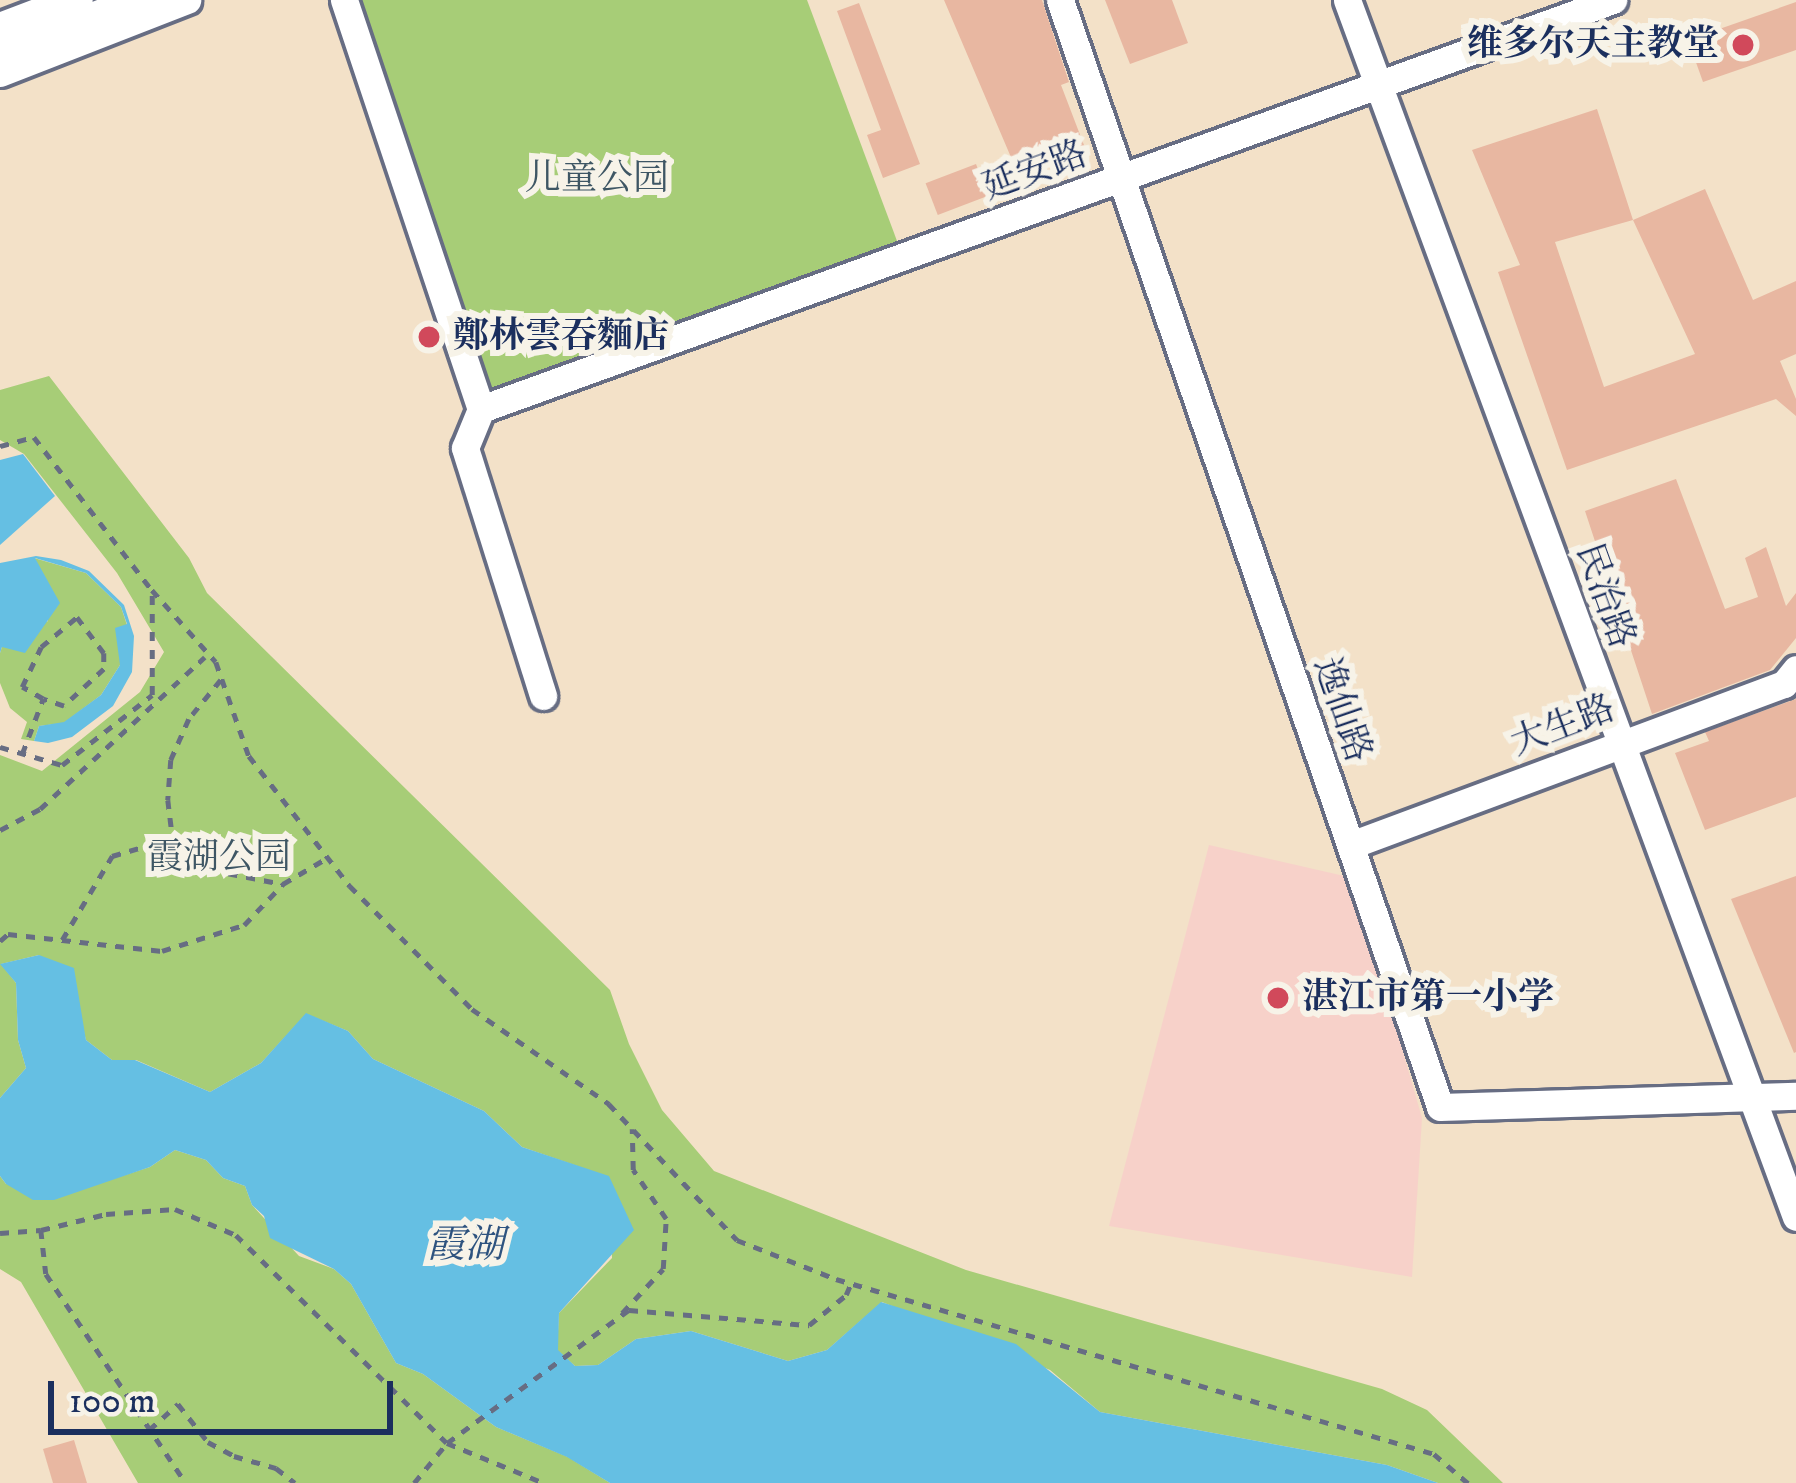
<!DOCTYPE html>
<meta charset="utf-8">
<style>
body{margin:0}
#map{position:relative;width:1796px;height:1483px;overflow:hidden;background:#f3e1c8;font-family:"IM FELL DW Pica","Noto Serif SC",serif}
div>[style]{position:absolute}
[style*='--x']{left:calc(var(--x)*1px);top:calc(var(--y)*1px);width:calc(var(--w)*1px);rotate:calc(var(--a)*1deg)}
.built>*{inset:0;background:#f7d1c9}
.green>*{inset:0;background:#a7cd77}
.water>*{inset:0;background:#65bfe3}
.building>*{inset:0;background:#e8b7a1;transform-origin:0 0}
.path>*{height:4.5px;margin-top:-2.25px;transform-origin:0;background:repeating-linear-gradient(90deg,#676d83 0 9px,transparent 0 18px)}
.roads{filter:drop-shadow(3px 0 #676d83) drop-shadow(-3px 0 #676d83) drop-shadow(0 3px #676d83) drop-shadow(0 -3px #676d83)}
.minor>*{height:27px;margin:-13.5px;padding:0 13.5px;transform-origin:13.5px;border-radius:13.5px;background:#fff}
.major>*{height:33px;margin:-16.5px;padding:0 16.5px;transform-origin:16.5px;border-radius:16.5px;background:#fff}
.dots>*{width:33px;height:33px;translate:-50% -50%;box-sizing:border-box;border:6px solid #f7f3e8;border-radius:50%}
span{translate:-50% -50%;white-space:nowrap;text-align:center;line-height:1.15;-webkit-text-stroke:12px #f7f3e8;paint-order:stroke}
.poi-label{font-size:36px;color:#1b2f5e;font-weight:700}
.right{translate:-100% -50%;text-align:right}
.left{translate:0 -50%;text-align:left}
.street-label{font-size:36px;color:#1b2f5e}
.park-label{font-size:36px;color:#3e5664}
.water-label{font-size:39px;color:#2e537f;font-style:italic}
.scale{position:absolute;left:48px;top:1381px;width:345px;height:54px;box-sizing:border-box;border:6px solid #1b2f5e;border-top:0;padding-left:15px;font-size:36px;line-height:42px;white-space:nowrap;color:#1b2f5e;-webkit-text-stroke:9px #f7f3e8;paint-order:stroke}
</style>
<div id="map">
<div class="built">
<i style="clip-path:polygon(1209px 845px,1353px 878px,1422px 1118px,1412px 1277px,1109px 1226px)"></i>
</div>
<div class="green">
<i style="clip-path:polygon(344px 0,807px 0,903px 257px,481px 409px)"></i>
<i style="clip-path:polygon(49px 376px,189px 558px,207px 593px,610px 990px,629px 1044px,662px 1110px,714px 1171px,966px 1270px,1382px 1389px,1427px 1410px,1503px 1483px,1438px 1483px,1387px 1465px,1100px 1412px,1050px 1370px,882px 1302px,827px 1350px,788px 1361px,691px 1331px,636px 1339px,598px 1365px,575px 1366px,557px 1350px,559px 1313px,612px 1258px,609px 1177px,522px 1147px,484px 1111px,373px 1059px,348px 1031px,306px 1014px,261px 1063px,210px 1092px,136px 1060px,112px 1060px,86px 1040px,77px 1005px,39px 955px,1px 964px,16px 983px,18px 1040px,26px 1068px,0 1098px,0 755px,42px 771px,140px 692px,164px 652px,117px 573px,24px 454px,0 440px,0 390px)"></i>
<i style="clip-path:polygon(34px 558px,86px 573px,121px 607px,127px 625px,120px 665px,101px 695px,64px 723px,39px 726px,34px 741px,21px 739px,27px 722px,10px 708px,0 683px,0 653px,2px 647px,48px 621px)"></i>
<i style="clip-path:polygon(175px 1150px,206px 1160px,223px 1178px,245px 1186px,252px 1205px,299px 1256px,334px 1269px,351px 1284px,396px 1363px,423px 1374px,496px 1427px,568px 1457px,610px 1483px,138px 1483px,21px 1282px,0 1269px,0 1176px,6px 1184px,81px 1189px,150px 1167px)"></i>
</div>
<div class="water">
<i style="clip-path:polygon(23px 454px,55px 496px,0 545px,0 460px)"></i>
<i style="clip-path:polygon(36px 556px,61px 560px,89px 571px,124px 605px,134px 636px,132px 672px,113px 706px,72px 737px,48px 743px,34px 741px,39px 726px,64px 722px,101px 695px,120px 665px,115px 628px,127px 624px,121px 607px,86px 573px,35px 558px,60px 603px,25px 653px,2px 647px,0 653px,0 563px)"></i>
<i style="clip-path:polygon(39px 955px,74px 968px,86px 1040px,112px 1060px,135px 1060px,210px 1092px,261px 1063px,306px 1013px,348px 1031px,373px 1059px,484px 1111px,522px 1147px,609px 1176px,634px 1230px,559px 1313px,558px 1350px,575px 1366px,598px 1365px,636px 1339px,691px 1331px,788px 1361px,827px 1350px,881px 1302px,1016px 1344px,1100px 1412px,1387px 1465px,1438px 1483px,610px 1483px,567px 1457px,496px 1427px,423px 1374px,396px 1363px,351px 1284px,334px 1269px,270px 1238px,264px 1216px,252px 1205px,245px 1186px,223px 1178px,206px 1160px,175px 1150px,150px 1167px,54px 1200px,33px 1200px,6px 1184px,0 1176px,0 1098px,26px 1068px,18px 1040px,16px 983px,0 964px)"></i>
</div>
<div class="building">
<i style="clip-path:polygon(944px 0,1042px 0,1069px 82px,1061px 85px,1087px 153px,1019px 176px)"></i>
<i style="clip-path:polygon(1105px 0,1172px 0,1188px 43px,1130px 64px)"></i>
<i style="clip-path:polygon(1796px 2px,1796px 50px,1703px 82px,1688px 40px)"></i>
<i style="clip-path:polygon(859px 3px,920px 164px,883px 178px,867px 135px,881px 130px,837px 11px)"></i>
<i style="clip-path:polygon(evenodd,1597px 109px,1633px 220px,1705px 189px,1753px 300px,1796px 281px,1796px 354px,1780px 361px,1796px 399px,1796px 416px,1776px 399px,1567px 470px,1498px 272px,1520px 265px,1472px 150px,1597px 109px,1633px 220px,1695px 354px,1604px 387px,1555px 242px,1633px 220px)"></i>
<i style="left:976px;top:164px;width:34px;height:54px;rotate:69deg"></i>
<i style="clip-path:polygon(1676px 479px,1725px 609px,1758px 597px,1745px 558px,1766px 547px,1786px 606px,1796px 593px,1796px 638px,1770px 670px,1652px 714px,1585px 511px)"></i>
<i style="clip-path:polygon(1796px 699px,1796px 797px,1705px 830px,1675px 753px,1709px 741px,1705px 732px)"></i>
<i style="clip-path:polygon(1796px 876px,1796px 1052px,1794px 1053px,1731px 899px)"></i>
<i style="clip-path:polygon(74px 1440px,87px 1483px,53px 1483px,43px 1449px)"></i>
</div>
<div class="path">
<i style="--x:0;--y:446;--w:35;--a:-15"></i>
<i style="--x:34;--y:437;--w:193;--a:52.4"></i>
<i style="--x:152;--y:590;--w:96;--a:48.4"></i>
<i style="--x:216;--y:662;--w:100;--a:70.7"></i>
<i style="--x:249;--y:756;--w:165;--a:52.2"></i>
<i style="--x:350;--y:886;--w:173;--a:45.2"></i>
<i style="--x:472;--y:1009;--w:167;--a:34.7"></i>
<i style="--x:609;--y:1104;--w:187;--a:46.7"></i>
<i style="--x:737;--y:1240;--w:106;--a:21.5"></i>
<i style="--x:836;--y:1279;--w:623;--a:16.31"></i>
<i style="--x:1434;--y:1454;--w:45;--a:40.5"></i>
<i style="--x:221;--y:680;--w:50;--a:129.4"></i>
<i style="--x:189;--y:719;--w:45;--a:113.7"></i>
<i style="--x:171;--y:760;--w:40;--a:94.3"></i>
<i style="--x:168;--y:800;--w:38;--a:83"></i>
<i style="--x:173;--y:838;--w:21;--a:59"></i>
<i style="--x:184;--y:856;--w:30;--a:27"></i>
<i style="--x:211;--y:870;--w:73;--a:11"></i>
<i style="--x:0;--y:747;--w:65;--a:16.2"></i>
<i style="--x:62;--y:765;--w:114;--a:-37.9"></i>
<i style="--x:152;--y:695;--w:105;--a:-90"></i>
<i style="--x:22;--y:754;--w:59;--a:-69.1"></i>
<i style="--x:43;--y:699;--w:24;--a:-150"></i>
<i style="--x:22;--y:687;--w:44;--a:-64.6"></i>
<i style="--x:41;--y:647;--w:47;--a:-39.8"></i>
<i style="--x:77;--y:617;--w:45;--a:53.1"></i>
<i style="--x:104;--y:653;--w:16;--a:90"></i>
<i style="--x:104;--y:669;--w:54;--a:137.2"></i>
<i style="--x:64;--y:706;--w:22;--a:-162"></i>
<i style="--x:0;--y:830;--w:45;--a:-27.7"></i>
<i style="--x:40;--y:809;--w:224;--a:-42.7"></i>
<i style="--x:62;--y:940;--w:98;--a:-59.2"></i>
<i style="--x:112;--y:856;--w:64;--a:-16.4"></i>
<i style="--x:0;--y:941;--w:11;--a:-41"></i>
<i style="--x:8;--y:934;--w:155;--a:6.3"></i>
<i style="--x:162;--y:951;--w:86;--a:-17.6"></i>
<i style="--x:244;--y:925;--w:57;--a:-46.4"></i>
<i style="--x:283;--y:884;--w:51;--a:-30.6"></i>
<i style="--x:41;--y:1230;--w:67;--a:-13.8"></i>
<i style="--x:106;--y:1214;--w:69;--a:-4.1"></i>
<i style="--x:175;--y:1209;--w:66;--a:23.1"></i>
<i style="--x:236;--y:1235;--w:296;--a:44.6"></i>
<i style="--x:447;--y:1443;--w:225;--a:-36.2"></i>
<i style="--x:629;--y:1310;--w:181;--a:4.8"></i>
<i style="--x:809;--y:1325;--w:48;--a:-39"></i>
<i style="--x:846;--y:1295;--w:13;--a:-67"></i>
<i style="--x:0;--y:1233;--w:41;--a:-4.2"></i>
<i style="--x:41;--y:1230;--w:44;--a:83.5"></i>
<i style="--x:46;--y:1274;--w:252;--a:56.2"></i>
<i style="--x:622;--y:1313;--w:60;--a:-47"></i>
<i style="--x:663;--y:1269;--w:50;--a:-86.6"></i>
<i style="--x:666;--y:1219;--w:59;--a:-124"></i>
<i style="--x:633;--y:1170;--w:41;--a:-91.4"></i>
<i style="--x:149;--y:1430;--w:39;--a:-42"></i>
<i style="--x:178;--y:1404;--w:48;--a:51.7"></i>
<i style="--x:208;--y:1442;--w:30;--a:28"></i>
<i style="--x:234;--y:1456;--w:44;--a:15.9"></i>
<i style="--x:276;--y:1468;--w:24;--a:38"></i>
<i style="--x:414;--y:1483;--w:52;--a:-50.5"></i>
<i style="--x:447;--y:1443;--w:105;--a:22.4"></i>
</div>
<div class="roads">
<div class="minor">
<i style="--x:344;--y:0;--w:431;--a:71.5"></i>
<i style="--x:481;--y:409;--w:42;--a:112.3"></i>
<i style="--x:465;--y:448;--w:260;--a:72.5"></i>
<i style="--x:1060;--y:0;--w:1170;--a:71.05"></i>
<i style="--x:1440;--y:1107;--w:356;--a:-1.8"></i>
<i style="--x:1347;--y:0;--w:1297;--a:69.75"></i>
<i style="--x:0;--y:73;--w:201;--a:-21.3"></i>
<i style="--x:481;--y:409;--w:1204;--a:-19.87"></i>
<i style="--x:1351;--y:845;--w:462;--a:-20.4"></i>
<i style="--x:1784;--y:684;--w:19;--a:-51"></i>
</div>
<div class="major">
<i style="--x:0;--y:29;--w:81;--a:-20.9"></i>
<i style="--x:0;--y:55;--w:150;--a:-21.4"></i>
</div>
</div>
<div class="dots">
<i style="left:1743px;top:45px;background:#d1495b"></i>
<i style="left:429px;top:337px;background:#d1495b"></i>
<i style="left:1278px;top:998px;background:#d1495b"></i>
</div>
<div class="poi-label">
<span class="right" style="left:1719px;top:45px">维多尔天主教堂</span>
<span class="left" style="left:453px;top:337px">鄭林雲吞麵店</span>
<span class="left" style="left:1302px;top:998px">湛江市第一小学</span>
</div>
<div class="street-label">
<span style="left:1035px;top:171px;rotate:-20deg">延安路</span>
<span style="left:1605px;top:596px;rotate:70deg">民治路</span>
<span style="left:1342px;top:710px;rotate:71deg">逸仙路</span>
<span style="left:1563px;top:726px;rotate:-21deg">大生路</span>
</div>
<div class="park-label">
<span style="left:597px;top:179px">儿童公园</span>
<span style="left:219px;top:858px">霞湖公园</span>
</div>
<div class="water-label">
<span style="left:465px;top:1246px">霞湖</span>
</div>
<div class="scale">100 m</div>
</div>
